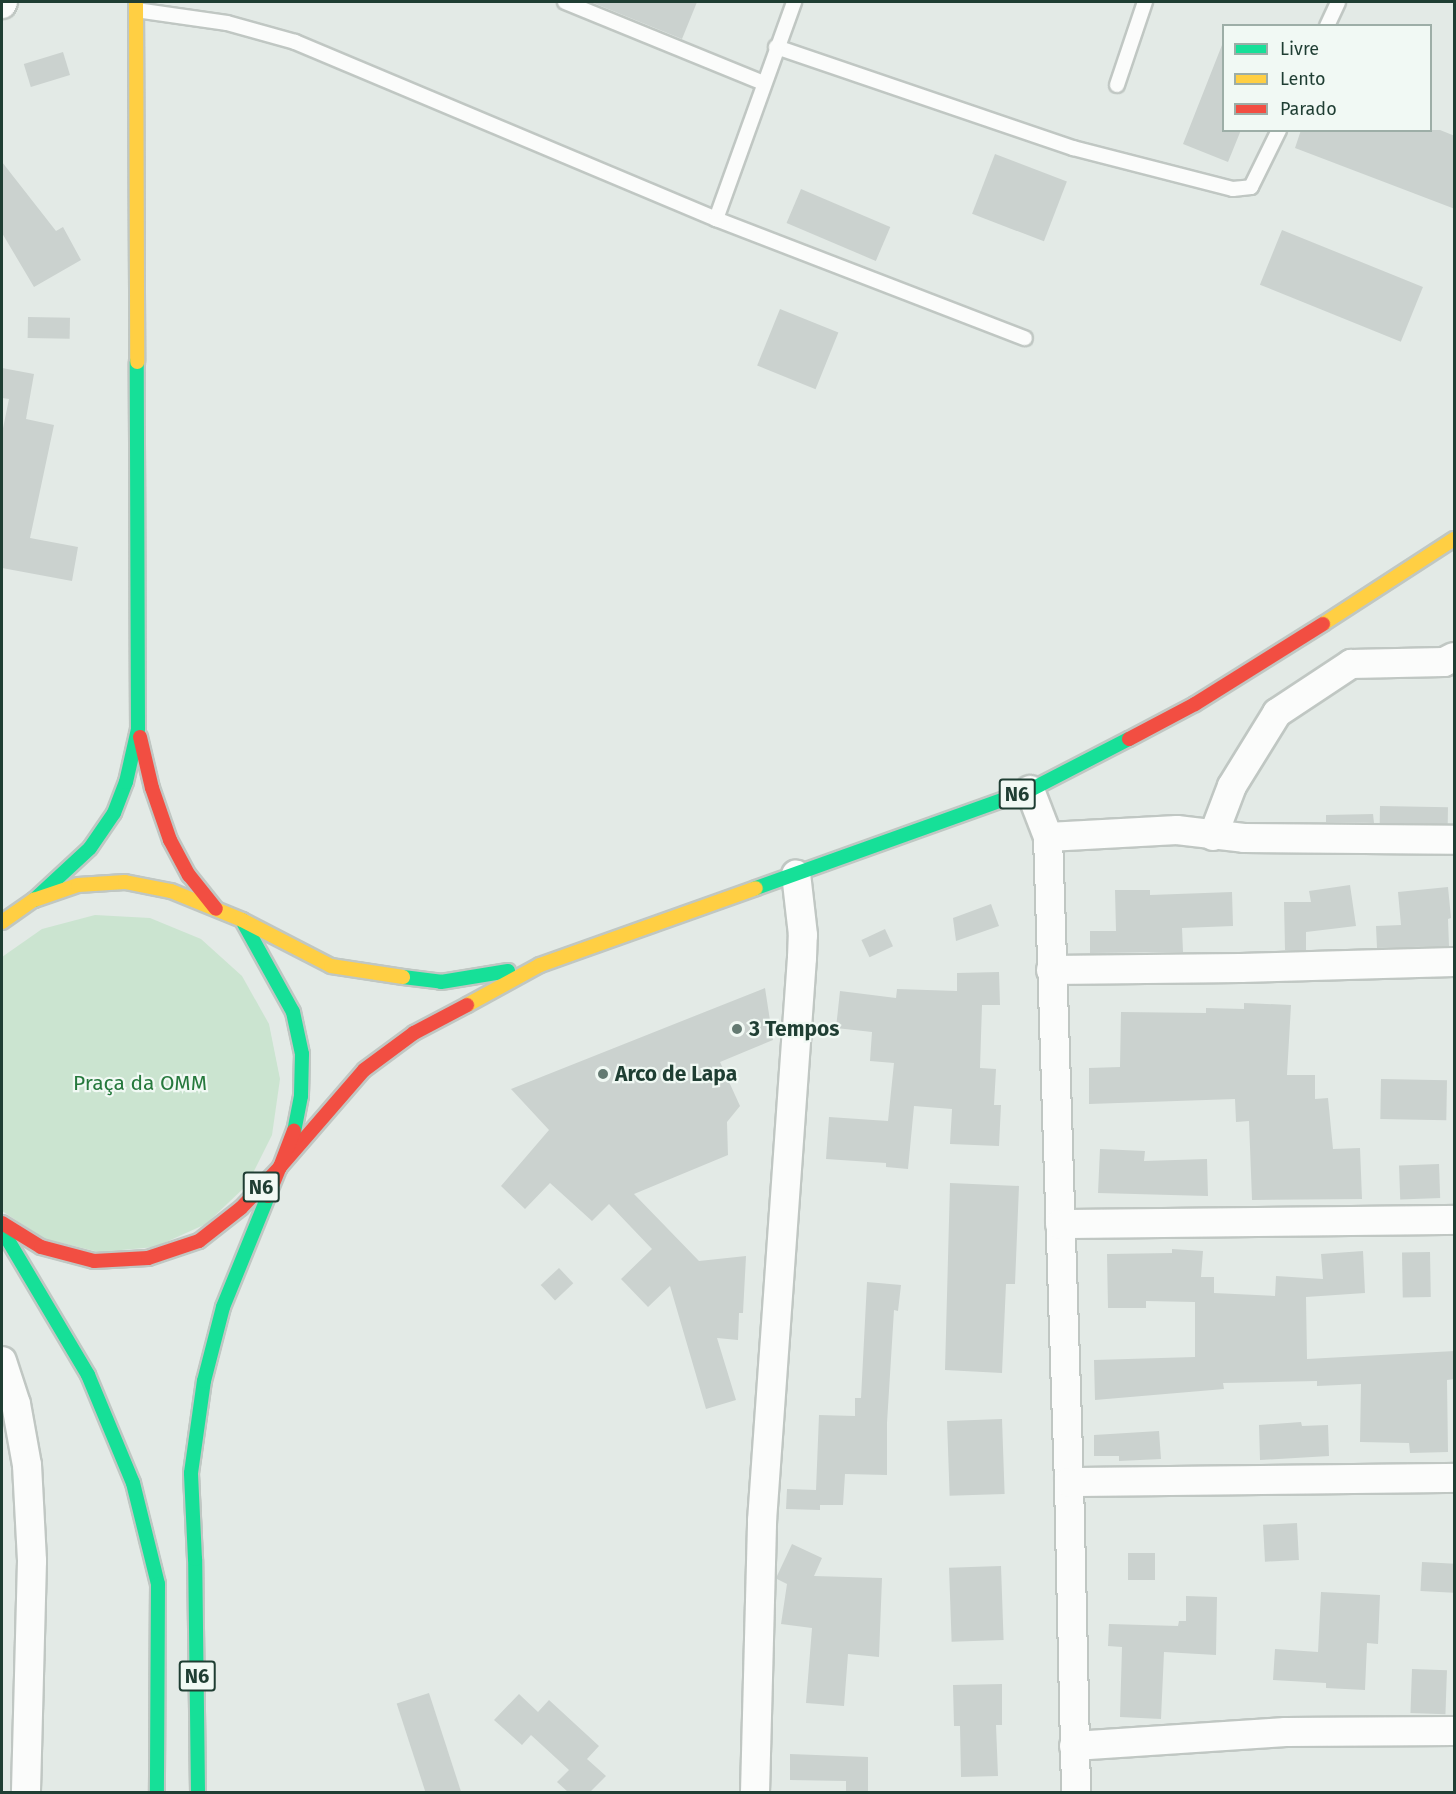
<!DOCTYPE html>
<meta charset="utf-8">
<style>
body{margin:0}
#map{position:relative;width:1456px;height:1794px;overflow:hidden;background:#e3eae6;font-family:"Fira Sans",sans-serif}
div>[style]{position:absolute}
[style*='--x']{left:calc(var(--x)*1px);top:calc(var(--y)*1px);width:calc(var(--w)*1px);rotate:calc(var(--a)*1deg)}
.green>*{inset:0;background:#cbe4d0}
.building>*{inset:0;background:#cbd2cf;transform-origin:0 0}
.roads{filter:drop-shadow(2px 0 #c0c7c3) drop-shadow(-2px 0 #c0c7c3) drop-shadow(0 2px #c0c7c3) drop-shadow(0 -2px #c0c7c3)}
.lane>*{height:14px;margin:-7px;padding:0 7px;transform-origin:7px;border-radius:7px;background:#fbfcfb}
.street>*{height:28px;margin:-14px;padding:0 14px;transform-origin:14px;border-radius:14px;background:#fbfcfb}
.fast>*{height:14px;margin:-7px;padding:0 7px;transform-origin:7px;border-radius:7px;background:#16e098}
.slow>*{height:14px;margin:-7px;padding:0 7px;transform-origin:7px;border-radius:7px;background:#ffcf43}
.jam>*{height:14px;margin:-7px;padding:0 7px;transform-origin:7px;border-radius:7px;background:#f24e42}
.dots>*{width:16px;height:16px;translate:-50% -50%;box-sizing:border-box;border:3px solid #f1f9f4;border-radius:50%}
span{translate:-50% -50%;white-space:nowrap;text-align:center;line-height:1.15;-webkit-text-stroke:4.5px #f1f9f4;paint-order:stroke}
.shield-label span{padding:2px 4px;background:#f1f9f4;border:2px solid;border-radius:4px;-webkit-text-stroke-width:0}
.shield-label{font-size:20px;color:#1f3e33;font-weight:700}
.poi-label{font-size:21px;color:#1f3e33;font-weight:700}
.left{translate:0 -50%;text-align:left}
.park-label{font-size:21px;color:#26793d}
.frame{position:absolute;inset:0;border:3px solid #1f3e33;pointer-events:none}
.legend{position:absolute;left:1222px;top:24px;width:210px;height:108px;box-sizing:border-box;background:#f1f9f4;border:2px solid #9daea7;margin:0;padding:8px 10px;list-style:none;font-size:18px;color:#1f3e33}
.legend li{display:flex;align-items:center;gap:12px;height:30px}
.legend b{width:30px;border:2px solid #9daea7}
</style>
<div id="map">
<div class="green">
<i style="clip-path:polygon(95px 915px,150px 918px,201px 939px,242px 976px,269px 1024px,280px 1079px,272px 1135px,247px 1185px,206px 1224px,155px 1247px,99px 1252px,45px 1239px,2px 1211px,2px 957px,42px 929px)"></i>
</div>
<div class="building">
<i style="clip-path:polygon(591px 2px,697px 2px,682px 39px)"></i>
<i style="clip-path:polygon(1222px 45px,1224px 130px,1241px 130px,1228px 162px,1183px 144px)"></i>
<i style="left:63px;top:52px;width:24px;height:41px;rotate:73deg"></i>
<i style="clip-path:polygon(1301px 130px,1440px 130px,1455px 136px,1455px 209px,1295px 148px)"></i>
<i style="left:995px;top:154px;width:77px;height:64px;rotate:21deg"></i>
<i style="clip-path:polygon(2px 162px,56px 231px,63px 227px,81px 260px,34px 287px,2px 233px)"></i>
<i style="left:801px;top:189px;width:97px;height:37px;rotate:23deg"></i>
<i style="left:1282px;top:230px;width:152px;height:59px;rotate:22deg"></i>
<i style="left:780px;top:309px;width:63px;height:61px;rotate:22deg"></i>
<i style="left:28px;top:317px;width:42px;height:21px;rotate:1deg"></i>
<i style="clip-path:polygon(2px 368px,34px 374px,26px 419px,54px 425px,30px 538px,78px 547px,72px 581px,2px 568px,2px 433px,9px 399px,2px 398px)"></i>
<i style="left:1380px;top:806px;width:68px;height:17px;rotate:1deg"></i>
<i style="clip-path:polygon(1373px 814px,1374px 823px,1326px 822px,1326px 815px)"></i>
<i style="clip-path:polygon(1350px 885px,1356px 926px,1306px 932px,1306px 950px,1285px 950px,1284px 902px,1311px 902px,1309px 891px)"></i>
<i style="clip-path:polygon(1448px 887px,1451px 918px,1448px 919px,1449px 946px,1377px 948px,1376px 926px,1401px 925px,1398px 892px)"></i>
<i style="clip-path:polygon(1115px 890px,1150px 890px,1150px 895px,1232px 892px,1233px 926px,1182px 928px,1183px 952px,1090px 953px,1090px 931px,1116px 931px)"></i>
<i style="clip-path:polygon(991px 904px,999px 926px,956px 941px,953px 918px)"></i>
<i style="left:885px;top:929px;width:19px;height:26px;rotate:65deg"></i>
<i style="clip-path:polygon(999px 972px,1000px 1005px,982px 1005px,980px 1068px,996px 1069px,994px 1105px,1001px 1105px,999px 1146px,950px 1144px,952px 1109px,914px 1106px,908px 1169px,886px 1167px,886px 1163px,826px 1159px,829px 1117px,888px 1121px,894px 1063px,870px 1061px,872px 1032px,836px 1028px,840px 991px,896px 998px,897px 989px,957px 991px,957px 973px)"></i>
<i style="clip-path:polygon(765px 988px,773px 1040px,720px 1062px,740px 1106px,727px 1122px,728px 1155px,634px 1194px,699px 1261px,746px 1256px,743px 1313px,739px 1313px,738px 1340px,717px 1338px,736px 1400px,706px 1409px,670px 1286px,648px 1307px,621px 1279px,652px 1249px,609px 1204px,592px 1221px,550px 1183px,525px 1209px,501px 1186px,549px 1130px,511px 1089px)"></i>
<i style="clip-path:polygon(1244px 1003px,1291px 1005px,1287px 1075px,1315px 1075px,1315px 1099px,1328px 1098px,1333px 1149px,1360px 1148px,1362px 1199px,1252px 1200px,1249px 1121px,1236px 1122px,1235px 1099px,1089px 1104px,1089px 1068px,1120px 1067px,1121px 1012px,1206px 1013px,1206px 1008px,1244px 1009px)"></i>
<i style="left:1381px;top:1079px;width:66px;height:40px;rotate:1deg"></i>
<i style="clip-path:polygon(1100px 1149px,1145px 1151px,1144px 1161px,1207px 1159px,1208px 1196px,1098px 1193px)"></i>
<i style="left:1439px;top:1164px;width:34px;height:40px;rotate:88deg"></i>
<i style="clip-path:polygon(950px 1183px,1019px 1186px,1015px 1284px,1006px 1284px,1002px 1373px,945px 1370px)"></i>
<i style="clip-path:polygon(1172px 1249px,1203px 1251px,1201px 1277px,1214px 1277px,1214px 1293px,1275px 1296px,1276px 1276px,1323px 1279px,1321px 1254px,1363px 1251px,1365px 1293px,1306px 1297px,1307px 1359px,1455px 1351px,1455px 1379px,1447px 1380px,1448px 1452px,1410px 1453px,1409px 1443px,1360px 1442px,1361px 1384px,1317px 1386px,1317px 1381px,1223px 1383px,1224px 1389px,1095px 1400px,1094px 1360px,1195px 1357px,1195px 1302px,1146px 1301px,1146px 1308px,1108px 1308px,1107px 1254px,1172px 1253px)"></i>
<i style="left:1430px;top:1252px;width:45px;height:28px;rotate:89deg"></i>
<i style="left:559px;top:1268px;width:21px;height:25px;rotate:47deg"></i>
<i style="clip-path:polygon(867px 1282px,901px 1285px,898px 1311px,894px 1310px,887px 1423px,887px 1475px,845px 1474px,843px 1505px,820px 1505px,820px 1510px,786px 1509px,787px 1489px,816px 1490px,819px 1415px,855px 1416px,855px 1398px,861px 1398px)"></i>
<i style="left:1002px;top:1419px;width:75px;height:55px;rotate:88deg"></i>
<i style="clip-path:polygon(1301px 1422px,1302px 1426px,1328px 1425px,1329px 1456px,1260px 1460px,1259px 1425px)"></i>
<i style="clip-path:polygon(1159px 1431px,1161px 1459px,1119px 1461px,1119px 1456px,1094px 1456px,1094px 1435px)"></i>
<i style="left:1297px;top:1523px;width:37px;height:34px;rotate:87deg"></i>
<i style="clip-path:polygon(792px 1544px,822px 1558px,814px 1576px,882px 1578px,879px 1657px,848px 1654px,844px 1706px,806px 1703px,812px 1628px,781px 1624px,787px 1584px,777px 1579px,777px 1576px)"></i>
<i style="left:1128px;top:1553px;width:27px;height:27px"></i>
<i style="left:1422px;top:1562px;width:33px;height:29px;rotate:3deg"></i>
<i style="left:1001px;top:1566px;width:74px;height:52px;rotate:88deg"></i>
<i style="clip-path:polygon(1321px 1592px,1380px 1595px,1378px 1644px,1367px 1643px,1365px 1690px,1326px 1688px,1326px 1683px,1273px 1680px,1275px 1649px,1318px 1652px)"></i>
<i style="clip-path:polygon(1186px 1596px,1217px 1597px,1216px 1655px,1164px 1652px,1161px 1719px,1120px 1717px,1122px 1647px,1108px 1646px,1109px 1624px,1178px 1626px,1179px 1621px,1186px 1621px)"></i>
<i style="left:1412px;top:1669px;width:35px;height:44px;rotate:2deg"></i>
<i style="clip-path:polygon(1002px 1684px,1002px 1725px,996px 1725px,998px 1776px,961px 1777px,960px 1726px,954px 1726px,953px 1685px)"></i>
<i style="left:429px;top:1693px;width:104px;height:34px;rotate:72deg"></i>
<i style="clip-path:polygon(519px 1694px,538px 1712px,549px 1700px,599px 1746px,587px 1759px,606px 1776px,590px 1792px,568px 1792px,557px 1782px,569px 1770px,531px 1735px,522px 1745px,494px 1720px)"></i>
<i style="clip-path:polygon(790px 1754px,868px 1757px,868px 1792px,846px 1792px,846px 1781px,790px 1780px)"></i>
</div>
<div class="roads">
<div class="lane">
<i style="--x:565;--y:2;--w:214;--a:22.2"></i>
<i style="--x:136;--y:10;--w:92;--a:8.1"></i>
<i style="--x:227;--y:23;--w:71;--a:15.6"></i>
<i style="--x:295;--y:42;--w:457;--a:22.8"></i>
<i style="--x:716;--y:219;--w:331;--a:21.1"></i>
<i style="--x:1327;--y:26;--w:26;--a:-65"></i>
<i style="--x:776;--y:47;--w:314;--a:18.8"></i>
<i style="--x:1073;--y:148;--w:165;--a:14.4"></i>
<i style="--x:1233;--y:189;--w:18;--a:-6"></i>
<i style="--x:1251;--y:187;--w:64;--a:-63.8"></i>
<i style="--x:1117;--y:85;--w:88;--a:-71.4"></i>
<i style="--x:716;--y:219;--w:231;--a:-70.2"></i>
</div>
<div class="street">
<i style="--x:2;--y:4;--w:2;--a:-63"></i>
<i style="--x:1030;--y:790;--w:50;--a:69"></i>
<i style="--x:1048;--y:837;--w:645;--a:88.14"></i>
<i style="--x:1069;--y:1482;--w:310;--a:88.7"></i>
<i style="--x:1213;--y:836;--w:53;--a:-69.2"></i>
<i style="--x:1232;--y:786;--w:86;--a:-58.3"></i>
<i style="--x:1277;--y:713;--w:89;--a:-33.5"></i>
<i style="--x:1351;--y:664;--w:93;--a:-1.2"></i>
<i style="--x:1444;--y:662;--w:11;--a:-27"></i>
<i style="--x:1048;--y:837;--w:129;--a:-3.1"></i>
<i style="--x:1177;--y:830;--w:67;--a:6.8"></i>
<i style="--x:1244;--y:838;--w:210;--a:0.5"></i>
<i style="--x:1051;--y:970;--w:190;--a:-0.6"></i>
<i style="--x:1241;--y:968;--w:213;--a:-1.6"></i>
<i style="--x:1060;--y:1224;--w:394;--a:-0.6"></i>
<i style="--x:2;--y:1361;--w:45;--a:72"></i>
<i style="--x:16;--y:1404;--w:62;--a:79.8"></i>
<i style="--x:27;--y:1465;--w:96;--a:87"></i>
<i style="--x:32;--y:1561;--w:231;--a:91.5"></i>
<i style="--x:1069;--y:1482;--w:385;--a:-0.6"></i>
<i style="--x:1074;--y:1746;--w:212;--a:-3.8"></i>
<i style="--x:1286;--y:1732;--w:168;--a:-0.3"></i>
<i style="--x:755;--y:1792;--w:271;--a:-88.5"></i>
<i style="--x:762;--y:1521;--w:564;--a:-85.94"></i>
<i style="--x:802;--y:958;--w:23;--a:-88"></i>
<i style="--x:803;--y:935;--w:61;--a:-96.5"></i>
</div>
<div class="fast">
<i style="--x:756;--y:888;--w:291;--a:-19.7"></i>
<i style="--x:1030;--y:790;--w:111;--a:-27.3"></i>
<i style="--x:34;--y:900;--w:76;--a:-42.9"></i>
<i style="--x:90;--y:848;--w:42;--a:-55.6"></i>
<i style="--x:114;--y:813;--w:33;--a:-69"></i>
<i style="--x:126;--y:782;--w:54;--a:-77.2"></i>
<i style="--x:138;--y:729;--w:367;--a:-90.2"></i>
<i style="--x:242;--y:920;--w:105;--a:61"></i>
<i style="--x:293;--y:1012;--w:43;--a:77.9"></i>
<i style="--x:302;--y:1054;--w:42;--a:91.4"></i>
<i style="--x:301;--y:1096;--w:36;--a:101"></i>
<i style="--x:403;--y:977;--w:38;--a:7"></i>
<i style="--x:441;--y:982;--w:68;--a:-9.3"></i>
<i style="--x:2;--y:1230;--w:169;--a:59.3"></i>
<i style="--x:88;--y:1375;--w:117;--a:67.4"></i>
<i style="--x:133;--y:1483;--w:104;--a:76.1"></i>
<i style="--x:158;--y:1584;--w:208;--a:90.3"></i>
<i style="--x:198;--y:1792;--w:233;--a:-90.7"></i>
<i style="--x:195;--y:1559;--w:86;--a:-92.7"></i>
<i style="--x:191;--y:1473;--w:93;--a:-82"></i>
<i style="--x:204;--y:1381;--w:76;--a:-75.6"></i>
<i style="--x:223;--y:1307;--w:120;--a:-67.9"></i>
</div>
<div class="slow">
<i style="--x:136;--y:2;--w:360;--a:89.8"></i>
<i style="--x:1323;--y:624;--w:156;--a:-33"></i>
<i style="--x:2;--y:922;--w:39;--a:-35"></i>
<i style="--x:34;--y:900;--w:46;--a:-18.8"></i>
<i style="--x:78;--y:885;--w:47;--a:-3.7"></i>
<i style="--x:125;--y:882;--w:47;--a:11.1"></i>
<i style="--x:171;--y:891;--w:77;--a:22.2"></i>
<i style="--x:242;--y:920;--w:100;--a:27.3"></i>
<i style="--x:331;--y:966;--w:73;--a:8.7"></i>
<i style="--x:467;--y:1005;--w:83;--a:-28.7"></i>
<i style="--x:540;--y:965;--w:229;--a:-19.6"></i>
</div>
<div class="jam">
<i style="--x:140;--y:737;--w:52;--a:76.8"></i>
<i style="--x:152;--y:788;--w:55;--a:70.9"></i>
<i style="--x:170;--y:840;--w:40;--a:62"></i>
<i style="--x:189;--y:875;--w:43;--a:51.5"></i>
<i style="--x:1129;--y:739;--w:75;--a:-27.9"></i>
<i style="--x:1195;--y:704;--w:151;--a:-32"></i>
<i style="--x:268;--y:1196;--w:31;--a:-68"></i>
<i style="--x:280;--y:1167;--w:128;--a:-49.1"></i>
<i style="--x:364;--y:1070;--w:62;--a:-36.5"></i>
<i style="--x:414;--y:1033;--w:60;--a:-27.8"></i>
<i style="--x:2;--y:1223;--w:46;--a:31.6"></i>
<i style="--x:41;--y:1247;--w:55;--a:14.8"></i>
<i style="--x:94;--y:1261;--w:54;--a:-3.2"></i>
<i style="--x:148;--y:1258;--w:54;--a:-18.4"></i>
<i style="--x:199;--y:1241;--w:53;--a:-38.2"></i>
<i style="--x:241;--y:1208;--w:57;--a:-46.4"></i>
<i style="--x:280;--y:1167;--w:39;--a:-69"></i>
</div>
</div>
<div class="dots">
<i style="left:737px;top:1029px;background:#647a72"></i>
<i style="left:603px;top:1074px;background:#647a72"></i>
</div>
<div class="shield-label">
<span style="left:1017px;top:794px">N6</span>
<span style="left:261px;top:1187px">N6</span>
<span style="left:197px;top:1676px">N6</span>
</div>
<div class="poi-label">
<span class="left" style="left:749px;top:1029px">3 Tempos</span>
<span class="left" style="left:615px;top:1074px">Arco de Lapa</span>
</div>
<div class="park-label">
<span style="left:140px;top:1083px">Praça da OMM</span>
</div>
<div class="frame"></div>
<ul class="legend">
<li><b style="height:8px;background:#16e098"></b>Livre</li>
<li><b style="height:8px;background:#ffcf43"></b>Lento</li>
<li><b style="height:8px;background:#f24e42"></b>Parado</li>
</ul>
</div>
